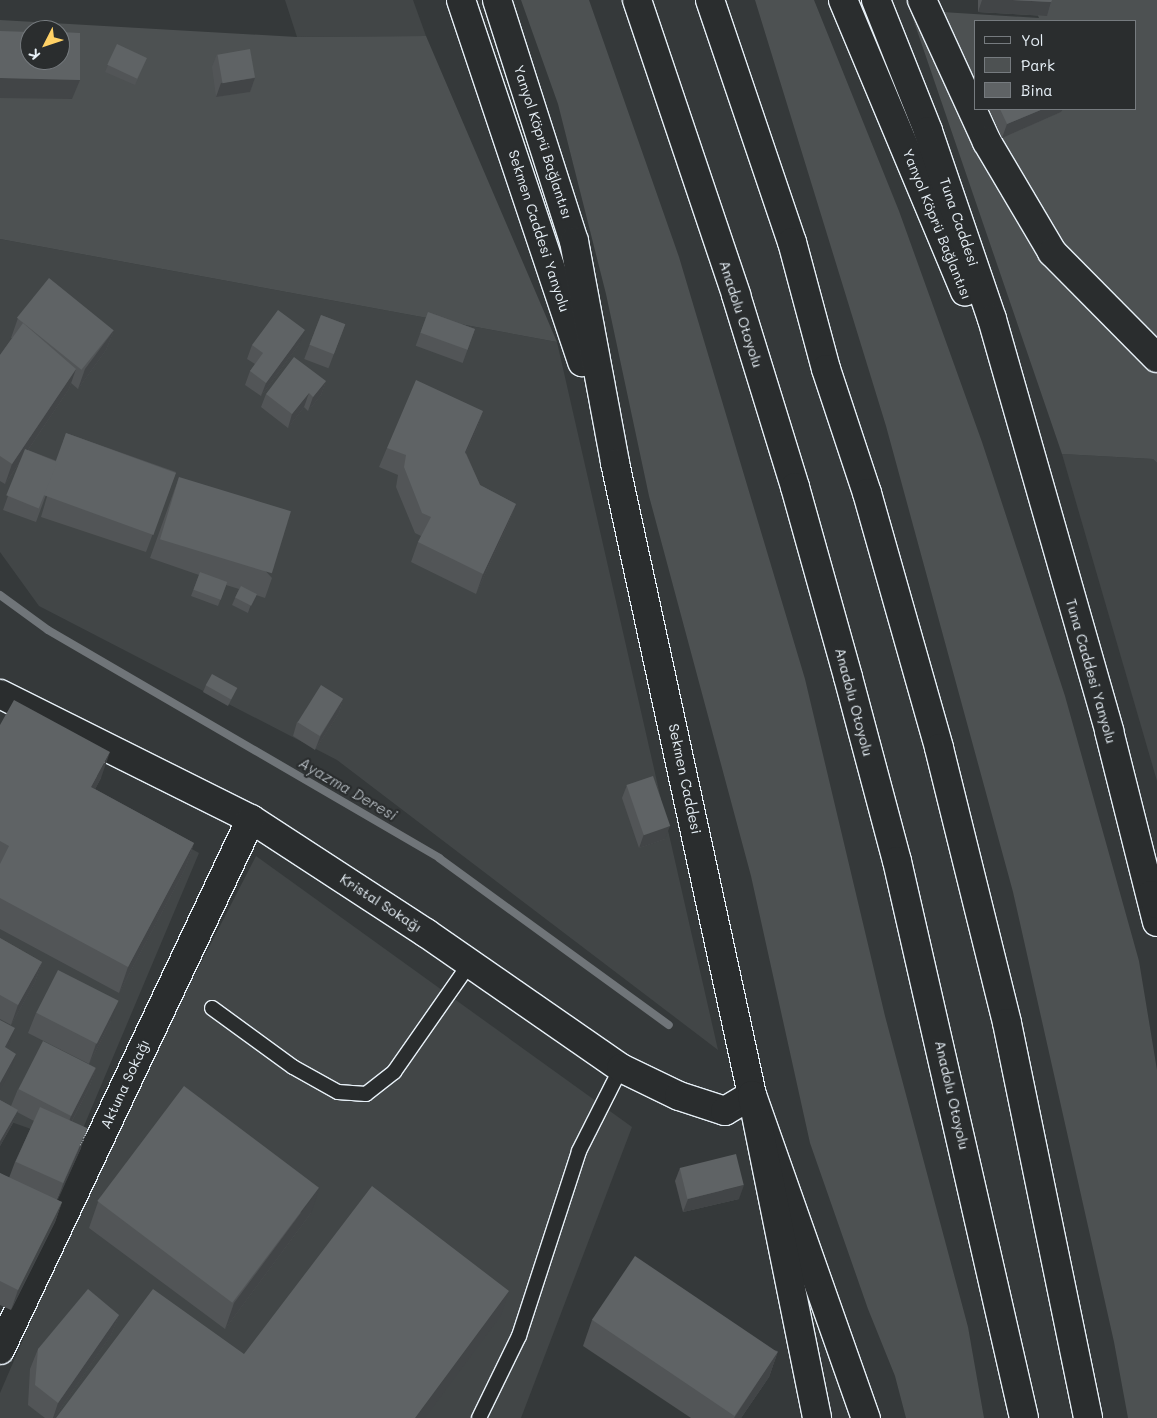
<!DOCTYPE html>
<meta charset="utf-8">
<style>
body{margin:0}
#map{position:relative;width:1157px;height:1418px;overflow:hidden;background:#35393a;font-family:Mali,sans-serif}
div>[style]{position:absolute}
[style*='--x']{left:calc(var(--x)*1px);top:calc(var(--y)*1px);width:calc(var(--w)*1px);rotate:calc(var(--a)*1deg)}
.built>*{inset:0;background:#424647}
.green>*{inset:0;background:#4d5152}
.stream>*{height:8px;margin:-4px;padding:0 4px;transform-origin:4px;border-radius:4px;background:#707579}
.roads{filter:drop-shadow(1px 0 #e8f1f8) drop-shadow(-1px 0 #e8f1f8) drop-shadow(0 1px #e8f1f8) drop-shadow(0 -1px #e8f1f8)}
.service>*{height:14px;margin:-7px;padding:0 7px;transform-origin:7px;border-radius:7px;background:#2a2d2e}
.minor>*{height:28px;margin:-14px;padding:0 14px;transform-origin:14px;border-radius:14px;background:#2a2d2e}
.secondary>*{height:28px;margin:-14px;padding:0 14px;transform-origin:14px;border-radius:14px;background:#2a2d2e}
.primary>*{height:28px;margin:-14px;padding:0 14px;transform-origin:14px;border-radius:14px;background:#2a2d2e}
.motorway>*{height:28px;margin:-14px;padding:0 14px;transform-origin:14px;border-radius:14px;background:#2a2d2e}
.wall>*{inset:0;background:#525557;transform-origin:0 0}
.shaded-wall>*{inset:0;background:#424547}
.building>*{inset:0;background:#5f6365;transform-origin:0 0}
span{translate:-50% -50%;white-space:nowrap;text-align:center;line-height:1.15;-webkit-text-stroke:4.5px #2a2d2e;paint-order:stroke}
.street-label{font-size:14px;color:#e8f1f8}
.water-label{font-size:15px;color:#acb3b8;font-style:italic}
.legend{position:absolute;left:974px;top:20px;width:162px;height:90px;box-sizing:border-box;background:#2a2d2e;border:1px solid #767b7f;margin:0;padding:6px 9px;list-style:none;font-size:15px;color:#e8f1f8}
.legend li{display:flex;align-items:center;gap:10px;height:25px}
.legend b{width:25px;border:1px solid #767b7f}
.north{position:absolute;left:20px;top:20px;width:50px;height:50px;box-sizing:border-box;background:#2a2d2e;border:1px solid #767b7f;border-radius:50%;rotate:229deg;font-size:14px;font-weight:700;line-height:20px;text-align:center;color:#e8f1f8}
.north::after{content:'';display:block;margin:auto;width:18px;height:22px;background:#ffd166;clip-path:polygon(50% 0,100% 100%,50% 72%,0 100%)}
</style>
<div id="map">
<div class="built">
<i style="clip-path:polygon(285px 0,413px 0,426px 36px,297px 37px)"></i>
<i style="clip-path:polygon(0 239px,557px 342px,718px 1050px,337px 760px,39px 606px,0 552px)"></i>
<i style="clip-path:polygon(1062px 454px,1153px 459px,1157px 463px,1157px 781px)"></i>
<i style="clip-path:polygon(0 741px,199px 853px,76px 1145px,0 1118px)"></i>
<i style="clip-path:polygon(256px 856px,632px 1127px,521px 1418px,0 1418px,0 1393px,106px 1147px)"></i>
</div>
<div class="green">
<i style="clip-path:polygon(521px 0,589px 0,679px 257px,805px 679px,885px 1016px,968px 1327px,984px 1418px,906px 1418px,895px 1376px,868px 1309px,810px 1143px,751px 876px,649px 496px,606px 294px,558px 104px)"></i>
<i style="clip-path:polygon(755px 0,814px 0,899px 211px,982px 442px,1065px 696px,1139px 961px,1157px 1070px,1157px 1418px,1128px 1418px,1114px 1342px,1013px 892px,886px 426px)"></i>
<i style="clip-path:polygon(evenodd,1031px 0,1157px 0,1157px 463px,1153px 459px,1062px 454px,910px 10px,1039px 18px,1031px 0,976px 21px,1136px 21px,1136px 109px,976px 109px,976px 21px)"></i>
<i style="clip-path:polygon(evenodd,0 20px,297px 37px,426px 36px,557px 342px,0 239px,0 20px,30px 30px,60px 30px,60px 60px,30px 60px,30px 30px)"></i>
</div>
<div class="stream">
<i style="--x:0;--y:595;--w:59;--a:36.1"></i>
<i style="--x:48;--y:630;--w:453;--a:30.2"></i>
<i style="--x:439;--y:858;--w:284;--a:36"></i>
</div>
<div class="roads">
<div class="service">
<i style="--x:212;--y:1008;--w:100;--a:36.1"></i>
<i style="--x:293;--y:1067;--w:51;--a:29.1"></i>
<i style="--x:338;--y:1092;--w:28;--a:4"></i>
<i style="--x:366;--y:1094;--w:36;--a:-38"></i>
<i style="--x:394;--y:1072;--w:133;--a:-55.1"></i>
<i style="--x:479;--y:1418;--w:91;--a:-64"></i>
<i style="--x:519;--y:1336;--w:194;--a:-72"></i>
<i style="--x:579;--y:1151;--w:93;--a:-63.2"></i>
</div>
<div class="minor">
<i style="--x:922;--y:0;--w:156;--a:65.4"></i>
<i style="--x:987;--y:142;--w:128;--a:59.4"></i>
<i style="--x:1052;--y:252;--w:149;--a:45.3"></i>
<i style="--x:0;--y:694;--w:280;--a:26.5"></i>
<i style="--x:251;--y:819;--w:209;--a:33.1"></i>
<i style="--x:426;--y:933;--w:237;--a:34.7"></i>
<i style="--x:621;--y:1068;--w:64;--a:25.8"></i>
<i style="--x:679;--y:1096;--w:48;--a:18.1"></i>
<i style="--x:725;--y:1111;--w:31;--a:-31"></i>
<i style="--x:0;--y:1350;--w:587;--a:-64.7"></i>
</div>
<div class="secondary">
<i style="--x:461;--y:0;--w:382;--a:71.5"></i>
<i style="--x:497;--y:0;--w:253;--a:72.3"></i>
<i style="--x:574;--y:241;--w:226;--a:79.5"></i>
<i style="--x:615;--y:463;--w:647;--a:77.77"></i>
<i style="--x:752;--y:1095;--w:343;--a:70.6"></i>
<i style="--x:843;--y:0;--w:316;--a:67.3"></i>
<i style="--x:876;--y:0;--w:141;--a:68.3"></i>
<i style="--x:928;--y:131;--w:199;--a:71.2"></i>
<i style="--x:992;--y:319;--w:428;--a:74.1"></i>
<i style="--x:1109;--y:731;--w:197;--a:75.9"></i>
</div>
<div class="primary">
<i style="--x:1151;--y:895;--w:11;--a:56"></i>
<i style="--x:752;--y:1095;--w:329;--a:78.6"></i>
</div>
<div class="motorway">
<i style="--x:637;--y:0;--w:311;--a:71.4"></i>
<i style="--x:736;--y:295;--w:201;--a:72.9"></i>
<i style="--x:795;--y:487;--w:197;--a:74.4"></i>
<i style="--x:848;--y:677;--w:190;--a:75.1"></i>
<i style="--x:897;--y:861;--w:571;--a:77.16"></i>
<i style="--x:710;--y:0;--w:256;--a:71.3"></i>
<i style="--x:792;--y:242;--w:131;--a:75"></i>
<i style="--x:826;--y:369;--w:131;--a:71.7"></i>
<i style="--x:867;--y:493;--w:265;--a:74.2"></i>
<i style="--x:939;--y:748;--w:283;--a:76.1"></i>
<i style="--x:1007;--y:1023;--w:403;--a:78.4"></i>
</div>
</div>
<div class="wall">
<i style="clip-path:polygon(978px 0,1052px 0,1047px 16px,978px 12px)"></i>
<i style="clip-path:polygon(217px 54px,255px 78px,250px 92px,216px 97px,212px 67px)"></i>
<i style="clip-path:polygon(147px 58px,135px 85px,105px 72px,108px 65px)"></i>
<i style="clip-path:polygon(989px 109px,1063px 109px,1061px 112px,1002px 138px)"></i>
<i style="left:428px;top:312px;width:50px;height:36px;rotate:20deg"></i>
<i style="left:321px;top:315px;width:26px;height:47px;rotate:21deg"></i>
<i style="clip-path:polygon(18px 318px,114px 330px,106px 350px,78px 389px,71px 383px,69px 389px,28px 450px,57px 461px,66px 433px,176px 472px,146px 552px,41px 517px,53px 476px,36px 522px,3px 510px,20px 462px,5px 484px,0 481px,0 355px,12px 338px,11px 338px)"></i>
<i style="clip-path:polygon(300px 343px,261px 396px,245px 385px,250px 371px,255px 364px,247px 359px,252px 345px)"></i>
<i style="clip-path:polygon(326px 381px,321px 395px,308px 411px,304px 407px,288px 428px,261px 407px,266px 394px)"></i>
<i style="clip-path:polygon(483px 411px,476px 431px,466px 453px,480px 485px,516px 504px,508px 524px,476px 594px,411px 562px,418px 542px,421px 536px,415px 533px,396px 487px,398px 475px,379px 467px,387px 448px)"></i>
<i style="clip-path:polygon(179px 477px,272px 578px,265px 598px,256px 595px,248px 613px,232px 605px,239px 589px,226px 585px,218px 606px,191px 596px,199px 575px,150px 558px)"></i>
<i style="clip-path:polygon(206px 685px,234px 694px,228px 706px,203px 692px)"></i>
<i style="clip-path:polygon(343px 699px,339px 713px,315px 750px,293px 736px,297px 722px)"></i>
<i style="clip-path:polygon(0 725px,101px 778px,95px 789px,194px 843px,185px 869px,119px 993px,0 929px)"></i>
<i style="clip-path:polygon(627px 785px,665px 839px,639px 848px,622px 798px)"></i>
<i style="clip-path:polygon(0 938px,42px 962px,35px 982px,11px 1025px,0 1019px)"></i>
<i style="clip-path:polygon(36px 1013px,111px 1021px,89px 1064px,28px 1033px)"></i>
<i style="clip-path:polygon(96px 1068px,89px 1088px,72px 1121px,81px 1148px,57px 1200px,62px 1202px,55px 1222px,11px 1310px,0 1305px,0 1173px,9px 1178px,15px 1162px,34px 1121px,17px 1112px,13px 1123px,0 1146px,0 1100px,11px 1106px,18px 1089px)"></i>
<i style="clip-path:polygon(680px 1168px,739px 1199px,683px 1212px,675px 1181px)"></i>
<i style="clip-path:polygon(98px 1202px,311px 1213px,225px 1329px,89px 1228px)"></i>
<i style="clip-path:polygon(119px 1315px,111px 1335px,54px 1418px,45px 1418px,28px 1405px,30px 1369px,38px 1349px)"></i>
<i style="clip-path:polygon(592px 1320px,778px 1351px,769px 1377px,741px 1418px,691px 1418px,583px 1346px)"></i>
</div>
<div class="shaded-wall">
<i style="clip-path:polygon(982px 0,1012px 0,1051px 2px,1047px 16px,978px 12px)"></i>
<i style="clip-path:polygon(0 78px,80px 80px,72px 99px,0 98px)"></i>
<i style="clip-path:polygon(255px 78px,250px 92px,216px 97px,221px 83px)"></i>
<i style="clip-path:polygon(1043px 109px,1063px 109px,1061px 112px,1002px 138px,1007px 124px)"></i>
<i style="clip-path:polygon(114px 330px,106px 350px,78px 389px,85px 369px)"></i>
<i style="clip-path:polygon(305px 330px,300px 343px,261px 396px,266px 383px)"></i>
<i style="clip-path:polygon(76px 369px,69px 389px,5px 484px,12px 464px)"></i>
<i style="clip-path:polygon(326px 381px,321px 395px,308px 411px,313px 397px)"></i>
<i style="clip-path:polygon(309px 393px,304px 407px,288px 428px,292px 414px)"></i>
<i style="clip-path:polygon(483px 411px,476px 431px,458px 471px,465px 452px)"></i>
<i style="clip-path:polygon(516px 504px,508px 524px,476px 594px,483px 574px)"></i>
<i style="clip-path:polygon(257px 594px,255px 601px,248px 613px,250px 607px)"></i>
<i style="clip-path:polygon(343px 699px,339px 713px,315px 750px,320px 737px)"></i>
<i style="clip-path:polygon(110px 752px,101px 778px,82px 813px,91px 787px)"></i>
<i style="clip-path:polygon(670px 826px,665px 839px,639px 848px,644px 834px)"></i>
<i style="clip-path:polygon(194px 843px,185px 869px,119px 993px,128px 967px)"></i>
<i style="clip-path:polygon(42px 962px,35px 982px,11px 1025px,18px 1005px)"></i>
<i style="clip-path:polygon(118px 1001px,111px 1021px,89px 1064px,96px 1044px)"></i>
<i style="clip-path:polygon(15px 1028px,8px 1048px,0 1063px,5px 1047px)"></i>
<i style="clip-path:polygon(16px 1054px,9px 1074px,0 1090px,0 1083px)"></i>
<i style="clip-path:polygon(96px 1068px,89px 1088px,64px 1136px,71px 1116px)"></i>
<i style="clip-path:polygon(18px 1110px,13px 1123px,0 1146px,0 1141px)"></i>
<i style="clip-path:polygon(88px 1128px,81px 1148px,56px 1204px,63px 1184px)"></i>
<i style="clip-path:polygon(744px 1185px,739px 1199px,683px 1212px,688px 1199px)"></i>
<i style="clip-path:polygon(320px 1187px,311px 1213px,225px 1329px,234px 1303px)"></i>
<i style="clip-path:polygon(62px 1202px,55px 1222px,11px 1310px,18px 1290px)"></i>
<i style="clip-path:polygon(509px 1291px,500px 1317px,425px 1418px,415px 1418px)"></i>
<i style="clip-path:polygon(119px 1315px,111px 1335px,54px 1418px,53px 1418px,58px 1403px)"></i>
<i style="clip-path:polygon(778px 1351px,769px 1377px,741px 1418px,734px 1418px)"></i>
</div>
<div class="building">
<i style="clip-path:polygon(1012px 0,1052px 0,1051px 2px)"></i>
<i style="clip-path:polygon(0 31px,30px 32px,30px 60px,60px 60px,60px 32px,80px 33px,80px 80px,0 78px)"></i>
<i style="left:117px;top:44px;width:33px;height:23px;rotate:25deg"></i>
<i style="left:250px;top:49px;width:29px;height:33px;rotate:80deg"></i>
<i style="clip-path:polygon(1000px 109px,1043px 109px,1007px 124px)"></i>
<i style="left:49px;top:278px;width:83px;height:51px;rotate:39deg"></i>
<i style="clip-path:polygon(278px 310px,305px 330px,266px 383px,250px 371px,263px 353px,252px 345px)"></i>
<i style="left:428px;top:312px;width:50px;height:22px;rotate:20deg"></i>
<i style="left:321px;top:315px;width:26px;height:32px;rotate:21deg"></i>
<i style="clip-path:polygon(23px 323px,76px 369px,12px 464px,0 456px,0 355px)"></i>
<i style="clip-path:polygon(294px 357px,326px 381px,313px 397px,309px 393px,292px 414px,266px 394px)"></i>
<i style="clip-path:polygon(416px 380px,483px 411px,465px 452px,480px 485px,516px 504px,483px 574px,418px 542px,431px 517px,422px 513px,404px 467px,406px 455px,387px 448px)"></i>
<i style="left:66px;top:433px;width:117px;height:66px;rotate:20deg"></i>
<i style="left:25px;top:449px;width:35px;height:50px;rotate:22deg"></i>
<i style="left:179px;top:477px;width:117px;height:65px;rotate:17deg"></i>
<i style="left:200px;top:572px;width:29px;height:19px;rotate:20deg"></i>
<i style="left:241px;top:586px;width:18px;height:13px;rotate:27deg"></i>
<i style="left:212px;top:674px;width:29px;height:13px;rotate:29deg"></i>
<i style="left:321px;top:685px;width:26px;height:44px;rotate:32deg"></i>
<i style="clip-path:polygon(14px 700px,110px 752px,91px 787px,194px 843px,128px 967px,0 898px,0 864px,9px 846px,0 841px,0 725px)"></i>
<i style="left:653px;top:776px;width:53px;height:28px;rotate:71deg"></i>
<i style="clip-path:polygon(0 938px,42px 962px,18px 1005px,0 995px)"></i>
<i style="left:58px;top:970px;width:68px;height:48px;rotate:27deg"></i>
<i style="clip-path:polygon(0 1020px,15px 1028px,5px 1047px,16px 1054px,0 1083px)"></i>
<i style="left:43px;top:1041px;width:59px;height:54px;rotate:27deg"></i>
<i style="left:184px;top:1086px;width:169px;height:144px;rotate:37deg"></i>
<i style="clip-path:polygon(0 1100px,18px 1110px,0 1141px)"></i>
<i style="left:40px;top:1107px;width:52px;height:60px;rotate:24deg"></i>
<i style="left:736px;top:1154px;width:32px;height:58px;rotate:76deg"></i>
<i style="clip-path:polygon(0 1173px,62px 1202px,18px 1290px,0 1281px)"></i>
<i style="clip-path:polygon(372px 1186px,509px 1291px,415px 1418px,56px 1418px,153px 1289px,244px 1354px)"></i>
<i style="left:635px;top:1256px;width:172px;height:77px;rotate:34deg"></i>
<i style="clip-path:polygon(88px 1289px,119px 1315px,58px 1403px,35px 1385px,38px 1349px)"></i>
</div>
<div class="street-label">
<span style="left:543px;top:142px;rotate:72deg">Yanyol Köprü Bağlantısı</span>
<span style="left:959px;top:222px;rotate:71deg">Tuna Caddesi</span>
<span style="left:937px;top:224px;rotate:68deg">Yanyol Köprü Bağlantısı</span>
<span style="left:539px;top:231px;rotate:72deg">Sekmen Caddesi Yanyolu</span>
<span style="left:741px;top:314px;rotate:72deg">Anadolu Otoyolu</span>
<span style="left:1091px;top:671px;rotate:74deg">Tuna Caddesi Yanyolu</span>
<span style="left:854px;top:702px;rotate:75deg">Anadolu Otoyolu</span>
<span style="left:685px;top:779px;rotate:78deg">Sekmen Caddesi</span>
<span style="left:381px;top:903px;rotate:33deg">Kristal Sokağı</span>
<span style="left:125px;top:1084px;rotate:-65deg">Aktuna Sokağı</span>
<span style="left:952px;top:1095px;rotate:77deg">Anadolu Otoyolu</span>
</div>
<div class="water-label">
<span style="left:348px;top:789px;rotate:30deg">Ayazma Deresi</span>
</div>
<ul class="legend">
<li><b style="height:6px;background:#2a2d2e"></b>Yol</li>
<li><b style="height:14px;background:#4d5152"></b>Park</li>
<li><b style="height:14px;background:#5f6365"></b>Bina</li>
</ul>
<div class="north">K</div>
</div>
